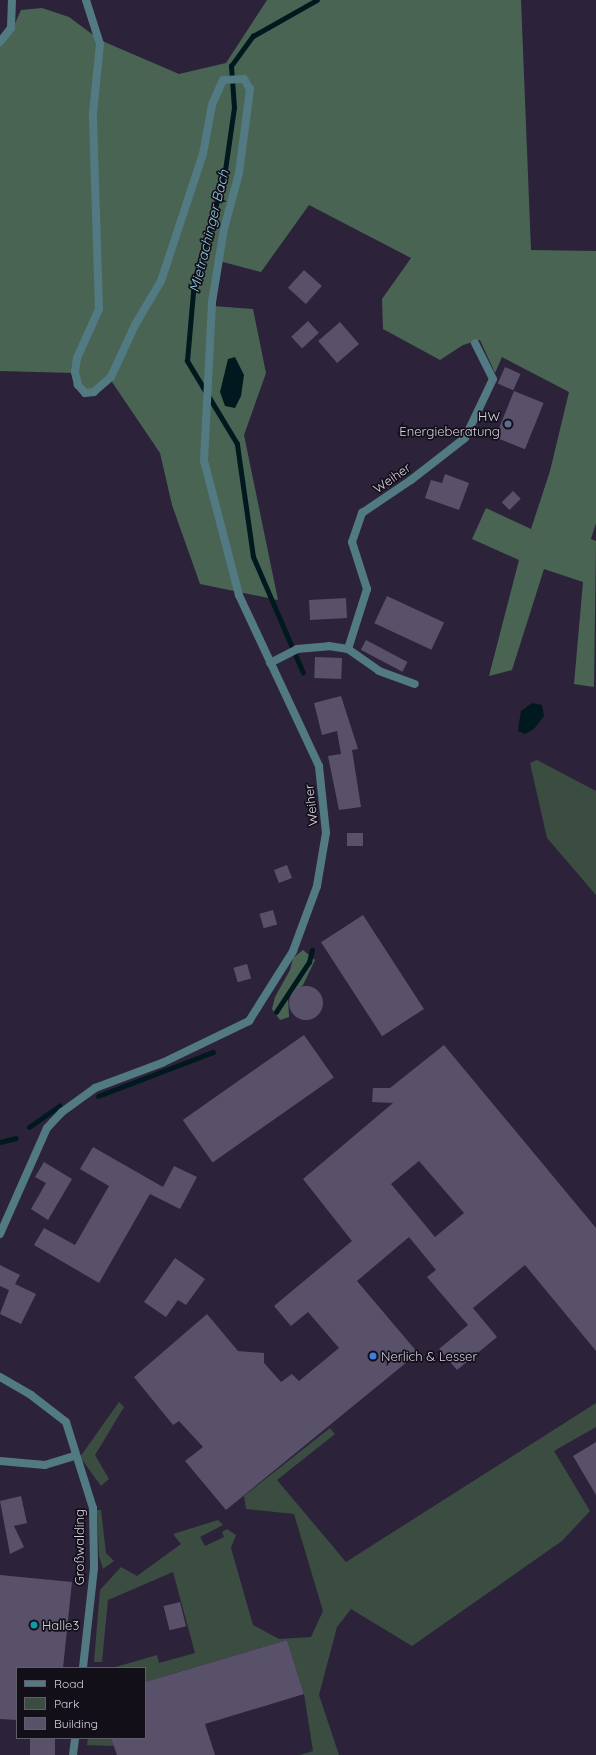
<!DOCTYPE html>
<meta charset="utf-8">
<style>
body{margin:0}
#map{position:relative;width:596px;height:1755px;overflow:hidden;background:#2c233b;font-family:Quicksand,sans-serif}
div>[style]{position:absolute}
[style*='--x']{left:calc(var(--x)*1px);top:calc(var(--y)*1px);width:calc(var(--w)*1px);rotate:calc(var(--a)*1deg)}
.green>*{inset:0;background:#3a4d40}
.forest>*{inset:0;background:#496453}
.water>*{inset:0;background:#00191e}
.stream>*{height:4.5px;margin:-2.25px;padding:0 2.25px;transform-origin:2.25px;border-radius:2.25px;background:#00191e}
.building>*{inset:0;background:#59506a;transform-origin:0 0}
.round{border-radius:50%}
.minor>*{height:8px;margin:-4px;padding:0 4px;transform-origin:4px;border-radius:4px;background:#527a83}
.dots>*{width:11px;height:11px;translate:-50% -50%;box-sizing:border-box;border:2px solid #130f19;border-radius:50%}
span{translate:-50% -50%;white-space:nowrap;text-align:center;line-height:1.15;-webkit-text-stroke:3.5px #130f19;paint-order:stroke}
.poi-label{font-size:13px;color:#d6d1e1}
.right{translate:-100% -50%;text-align:right}
.left{translate:0 -50%;text-align:left}
.street-label{font-size:13px;color:#d6d1e1}
.water-label{font-size:14px;color:#8acedf;font-style:italic}
.legend{position:absolute;left:16px;top:1667px;width:130px;height:72px;box-sizing:border-box;background:#130f19;border:1px solid #615d69;margin:0;padding:5px 7px;list-style:none;font-size:12px;color:#d6d1e1}
.legend li{display:flex;align-items:center;gap:8px;height:20px}
.legend b{width:20px;border:1px solid #615d69}
</style>
<div id="map">
<div class="green">
<i style="clip-path:polygon(537px 760px,596px 791px,596px 895px,547px 838px,530px 763px)"></i>
<i style="clip-path:polygon(119px 1402px,124px 1407px,95px 1455px,109px 1479px,101px 1486px,80px 1457px)"></i>
<i style="clip-path:polygon(596px 1403px,596px 1427px,554px 1451px,590px 1511px,562px 1541px,412px 1646px,351px 1609px,337px 1627px,319px 1695px,339px 1755px,300px 1755px,313px 1751px,304px 1694px,287px 1640px,145px 1682px,145px 1668px,112px 1668px,157px 1655px,159px 1663px,195px 1653px,173px 1572px,108px 1600px,102px 1662px,94px 1662px,100px 1590px,121px 1567px,137px 1576px,181px 1544px,173px 1534px,218px 1520px,223px 1525px,200px 1537px,205px 1546px,224px 1537px,222px 1532px,227px 1529px,236px 1535px,231px 1548px,253px 1625px,279px 1639px,311px 1637px,323px 1611px,294px 1514px,246px 1509px,244px 1496px,330px 1428px,335px 1434px,277px 1480px,346px 1562px)"></i>
<i style="clip-path:polygon(97px 1510px,101px 1510px,106px 1553px,114px 1561px,103px 1569px,99px 1556px)"></i>
<i style="clip-path:polygon(88px 1738px,111px 1738px,114px 1746px,87px 1745px)"></i>
</div>
<div class="forest">
<i style="clip-path:polygon(267px 0,521px 0,531px 250px,596px 251px,596px 523px,591px 539px,596px 541px,594px 687px,574px 684px,583px 582px,544px 569px,512px 670px,489px 676px,519px 560px,472px 539px,486px 508px,531px 529px,550px 471px,569px 392px,502px 357px,495px 373px,480px 340px,463px 345px,440px 360px,383px 329px,382px 299px,411px 258px,309px 205px,261px 272px,223px 262px,219px 267px,213px 306px,253px 309px,266px 373px,244px 435px,278px 600px,200px 584px,172px 505px,160px 453px,110px 379px,83px 393px,75px 373px,0 371px,0 43px,13px 28px,21px 10px,42px 8px,69px 17px,100px 40px,179px 74px,226px 63px)"></i>
<i style="clip-path:polygon(303px 950px,315px 960px,303px 985px,288px 997px,289px 1017px,280px 1020px,272px 1009px,275px 997px,290px 970px,293px 958px)"></i>
</div>
<div class="water">
<i style="clip-path:polygon(235px 357px,244px 375px,241px 396px,235px 408px,225px 406px,220px 392px,228px 359px)"></i>
<i style="clip-path:polygon(532px 703px,542px 705px,544px 716px,534px 729px,525px 734px,518px 731px,519px 723px,521px 711px)"></i>
</div>
<div class="stream">
<i style="--x:303;--y:673;--w:126;--a:-113.3"></i>
<i style="--x:253;--y:557;--w:114;--a:-98.1"></i>
<i style="--x:237;--y:444;--w:97;--a:-121.1"></i>
<i style="--x:187;--y:361;--w:80;--a:-85"></i>
<i style="--x:194;--y:281;--w:108;--a:-73.9"></i>
<i style="--x:224;--y:177;--w:70;--a:-81.8"></i>
<i style="--x:234;--y:108;--w:42;--a:-94.1"></i>
<i style="--x:231;--y:66;--w:37;--a:-54"></i>
<i style="--x:253;--y:36;--w:73;--a:-29.4"></i>
<i style="--x:276;--y:1012;--w:60;--a:-56.6"></i>
<i style="--x:309;--y:962;--w:12;--a:-76"></i>
<i style="--x:98;--y:1096;--w:123;--a:-20.9"></i>
<i style="--x:29;--y:1127;--w:37;--a:-35"></i>
<i style="--x:0;--y:1142;--w:16;--a:-14"></i>
</div>
<div class="building">
<i style="left:304px;top:270px;width:24px;height:24px;rotate:42deg"></i>
<i style="left:308px;top:321px;width:16px;height:23px;rotate:47deg"></i>
<i style="left:340px;top:322px;width:29px;height:29px;rotate:49deg"></i>
<i style="left:505px;top:367px;width:17px;height:18px;rotate:24deg"></i>
<i style="left:514px;top:391px;width:32px;height:50px;rotate:22deg"></i>
<i style="clip-path:polygon(445px 474px,469px 483px,459px 510px,425px 498px,431px 480px,442px 483px)"></i>
<i style="left:513px;top:491px;width:11px;height:16px;rotate:45deg"></i>
<i style="left:387px;top:596px;width:63px;height:30px;rotate:25deg"></i>
<i style="left:346px;top:598px;width:20px;height:37px;rotate:87deg"></i>
<i style="left:366px;top:640px;width:47px;height:11px;rotate:28deg"></i>
<i style="left:315px;top:657px;width:27px;height:21px;rotate:2deg"></i>
<i style="clip-path:polygon(341px 696px,358px 749px,352px 750px,361px 807px,339px 810px,328px 756px,341px 754px,337px 731px,322px 735px,314px 703px)"></i>
<i style="left:347px;top:833px;width:16px;height:13px"></i>
<i style="left:287px;top:865px;width:14px;height:14px;rotate:69deg"></i>
<i style="left:273px;top:910px;width:15px;height:14px;rotate:74deg"></i>
<i style="left:363px;top:915px;width:112px;height:50px;rotate:57deg"></i>
<i style="left:247px;top:964px;width:15px;height:14px;rotate:74deg"></i>
<i class="round" style="left:289px;top:986px;width:34px;height:34px"></i>
<i style="left:304px;top:1035px;width:52px;height:148px;rotate:55deg"></i>
<i style="clip-path:polygon(evenodd,444px 1045px,596px 1228px,596px 1351px,525px 1265px,473px 1308px,497px 1337px,457px 1370px,439px 1349px,468px 1325px,427px 1277px,436px 1270px,409px 1237px,357px 1281px,418px 1353px,226px 1510px,185px 1461px,203px 1447px,179px 1421px,173px 1425px,134px 1377px,207px 1314px,238px 1351px,264px 1353px,264px 1363px,281px 1382px,292px 1374px,299px 1381px,339px 1348px,308px 1312px,291px 1326px,274px 1306px,352px 1241px,303px 1179px,393px 1103px,372px 1102px,373px 1088px,390px 1088px,444px 1045px,419px 1161px,464px 1213px,435px 1237px,391px 1184px,419px 1161px)"></i>
<i style="clip-path:polygon(93px 1147px,163px 1187px,174px 1166px,197px 1177px,180px 1209px,150px 1194px,99px 1283px,34px 1245px,44px 1228px,75px 1245px,109px 1186px,80px 1169px)"></i>
<i style="clip-path:polygon(44px 1162px,72px 1179px,48px 1220px,31px 1209px,46px 1183px,35px 1177px)"></i>
<i style="clip-path:polygon(175px 1258px,205px 1279px,186px 1305px,178px 1300px,166px 1317px,144px 1302px)"></i>
<i style="clip-path:polygon(0 1265px,20px 1275px,15px 1284px,36px 1294px,21px 1324px,0 1314px,9px 1290px,0 1286px)"></i>
<i style="clip-path:polygon(596px 1442px,596px 1495px,573px 1456px)"></i>
<i style="clip-path:polygon(21px 1496px,27px 1523px,14px 1526px,24px 1547px,10px 1554px,0 1501px)"></i>
<i style="clip-path:polygon(0 1575px,72px 1582px,63px 1668px,17px 1668px,17px 1720px,0 1719px)"></i>
<i style="left:180px;top:1602px;width:25px;height:17px;rotate:76deg"></i>
<i style="clip-path:polygon(287px 1640px,304px 1694px,205px 1724px,215px 1755px,117px 1755px,111px 1738px,145px 1738px,145px 1682px)"></i>
<i style="left:30px;top:1738px;width:25px;height:17px"></i>
</div>
<div class="minor">
<i style="--x:0;--y:42;--w:18;--a:-52"></i>
<i style="--x:11;--y:28;--w:28;--a:-88"></i>
<i style="--x:348;--y:649;--w:63;--a:-72.4"></i>
<i style="--x:367;--y:589;--w:49;--a:-107.7"></i>
<i style="--x:352;--y:542;--w:31;--a:-71"></i>
<i style="--x:362;--y:513;--w:59;--a:-34"></i>
<i style="--x:411;--y:480;--w:68;--a:-37.9"></i>
<i style="--x:465;--y:438;--w:65;--a:-64.6"></i>
<i style="--x:493;--y:379;--w:40;--a:-116.6"></i>
<i style="--x:270;--y:663;--w:30;--a:-27"></i>
<i style="--x:297;--y:649;--w:32;--a:-5"></i>
<i style="--x:329;--y:646;--w:19;--a:9"></i>
<i style="--x:348;--y:649;--w:38;--a:35"></i>
<i style="--x:379;--y:671;--w:38;--a:20"></i>
<i style="--x:0;--y:1234;--w:116;--a:-66.1"></i>
<i style="--x:47;--y:1128;--w:22;--a:-47"></i>
<i style="--x:62;--y:1112;--w:41;--a:-36"></i>
<i style="--x:95;--y:1088;--w:72;--a:-20.5"></i>
<i style="--x:162;--y:1063;--w:97;--a:-25.8"></i>
<i style="--x:249;--y:1021;--w:83;--a:-57.8"></i>
<i style="--x:293;--y:951;--w:69;--a:-69.7"></i>
<i style="--x:317;--y:886;--w:54;--a:-80.4"></i>
<i style="--x:326;--y:833;--w:67;--a:-96"></i>
<i style="--x:319;--y:766;--w:189;--a:-115.1"></i>
<i style="--x:239;--y:595;--w:138;--a:-104.6"></i>
<i style="--x:204;--y:461;--w:159;--a:-87.1"></i>
<i style="--x:212;--y:302;--w:74;--a:-80.7"></i>
<i style="--x:224;--y:229;--w:58;--a:-75"></i>
<i style="--x:239;--y:173;--w:85;--a:-82.5"></i>
<i style="--x:250;--y:89;--w:12;--a:-121"></i>
<i style="--x:244;--y:79;--w:21;--a:177"></i>
<i style="--x:223;--y:80;--w:27;--a:114"></i>
<i style="--x:212;--y:105;--w:50;--a:100.4"></i>
<i style="--x:203;--y:154;--w:134;--a:108.3"></i>
<i style="--x:161;--y:281;--w:51;--a:120.6"></i>
<i style="--x:135;--y:325;--w:57;--a:114.8"></i>
<i style="--x:111;--y:377;--w:23;--a:139"></i>
<i style="--x:94;--y:392;--w:9;--a:174"></i>
<i style="--x:85;--y:393;--w:11;--a:-131"></i>
<i style="--x:78;--y:385;--w:13;--a:-103"></i>
<i style="--x:75;--y:372;--w:14;--a:-82"></i>
<i style="--x:77;--y:358;--w:54;--a:-65.8"></i>
<i style="--x:99;--y:309;--w:196;--a:-91.8"></i>
<i style="--x:93;--y:113;--w:69;--a:-84.2"></i>
<i style="--x:100;--y:44;--w:46;--a:-107.7"></i>
<i style="--x:0;--y:1377;--w:36;--a:30"></i>
<i style="--x:31;--y:1395;--w:44;--a:37.6"></i>
<i style="--x:66;--y:1422;--w:90;--a:72.6"></i>
<i style="--x:93;--y:1508;--w:60;--a:89"></i>
<i style="--x:94;--y:1568;--w:101;--a:96.3"></i>
<i style="--x:0;--y:1461;--w:45;--a:5.1"></i>
<i style="--x:45;--y:1465;--w:31;--a:-17"></i>
<i style="--x:73;--y:1755;--w:17;--a:-83"></i>
</div>
<div class="dots">
<i style="left:508px;top:424px;background:#5c6f8a"></i>
<i style="left:373px;top:1356px;background:#3f7fe0"></i>
<i style="left:34px;top:1625px;background:#0f9aa8"></i>
</div>
<div class="poi-label">
<span class="right" style="left:500px;top:424px">HW<br>Energieberatung</span>
<span class="left" style="left:381px;top:1356px">Nerlich &amp; Lesser</span>
<span class="left" style="left:42px;top:1625px">Halle3</span>
</div>
<div class="street-label">
<span style="left:392px;top:478px;rotate:-35deg">Weiher</span>
<span style="left:311px;top:805px;rotate:-96deg">Weiher</span>
<span style="left:79px;top:1547px;rotate:-90deg">Großwalding</span>
</div>
<div class="water-label">
<span style="left:209px;top:231px;rotate:-76deg">Mietrachinger Bach</span>
</div>
<ul class="legend">
<li><b style="height:5px;background:#527a83"></b>Road</li>
<li><b style="height:11px;background:#3a4d40"></b>Park</li>
<li><b style="height:11px;background:#59506a"></b>Building</li>
</ul>
</div>
